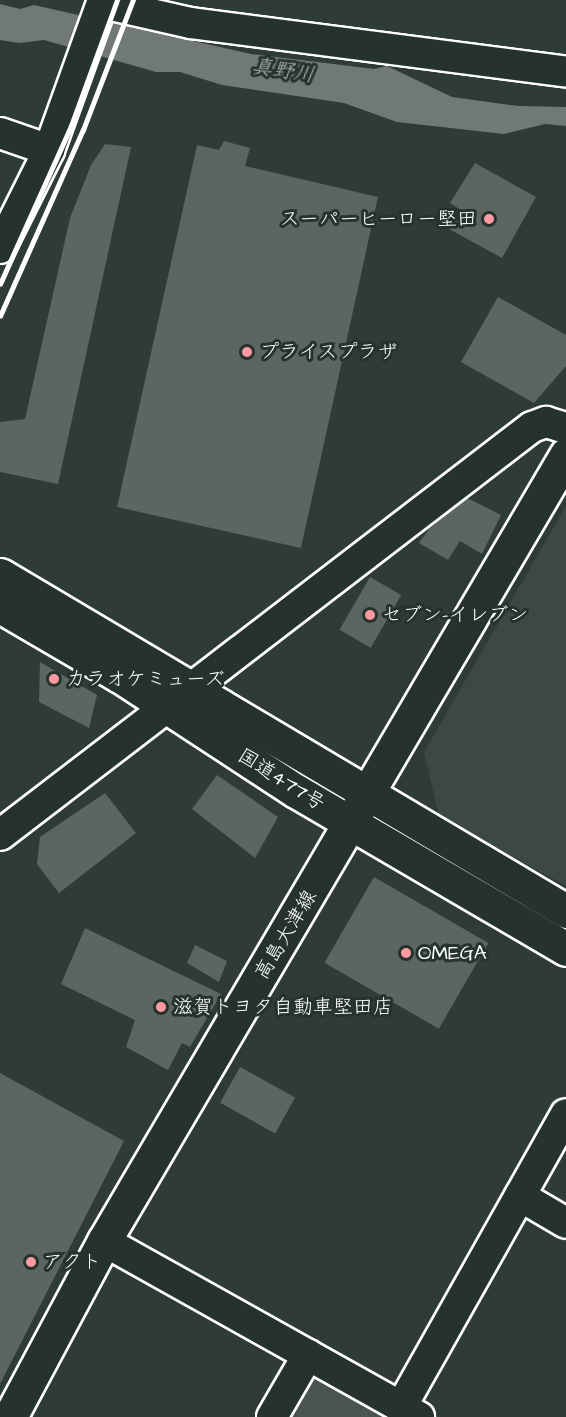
<!DOCTYPE html>
<meta charset="utf-8">
<style>
body{margin:0}
#map{position:relative;width:566px;height:1417px;overflow:hidden;background:#2f3b35;font-family:"Architects Daughter","Klee One",sans-serif}
div>[style]{position:absolute}
[style*='--x']{left:calc(var(--x)*1px);top:calc(var(--y)*1px);width:calc(var(--w)*1px);rotate:calc(var(--a)*1deg)}
.built>*{inset:0;background:#3c4842}
.green>*{inset:0;background:#4a544f}
.water>*{inset:0;background:#707975}
.building>*{inset:0;background:#5b6661;transform-origin:0 0}
.roads{filter:drop-shadow(2px 0 #fff) drop-shadow(-2px 0 #fff) drop-shadow(0 2px #fff) drop-shadow(0 -2px #fff)}
.minor>*{height:30px;margin:-15px;padding:0 15px;transform-origin:15px;border-radius:15px;background:#26332d}
.major>*{height:33px;margin:-16.5px;padding:0 16.5px;transform-origin:16.5px;border-radius:16.5px;background:#26332d}
.highway>*{height:33px;margin:-16.5px;padding:0 16.5px;transform-origin:16.5px;border-radius:16.5px;background:#26332d}
.rail>*{height:4.5px;margin:-2.25px;padding:0 2.25px;transform-origin:2.25px;border-radius:2.25px;background:#fff}
.dots>*{width:16px;height:16px;translate:-50% -50%;box-sizing:border-box;border:3px solid #26332d;border-radius:50%}
span{translate:-50% -50%;white-space:nowrap;text-align:center;line-height:1.15;-webkit-text-stroke:6px #26332d;paint-order:stroke}
.poi-label{font-size:20px;color:#fff}
.right{translate:-100% -50%;text-align:right}
.left{translate:0 -50%;text-align:left}
.street-label{font-size:20px;color:#fff}
.water-label{font-size:21px;color:#b8bcba;font-style:italic}
</style>
<div id="map">
<div class="built">
<i style="clip-path:polygon(566px 506px,566px 886px,439px 816px,424px 752px)"></i>
</div>
<div class="green">
<i style="clip-path:polygon(316px 1359px,419px 1417px,283px 1417px)"></i>
</div>
<div class="water">
<i style="clip-path:polygon(0 4px,20px 9px,34px 5px,251px 54px,374px 69px,387px 66px,452px 97px,518px 106px,566px 107px,566px 126px,545px 124px,504px 134px,397px 122px,344px 103px,222px 85px,180px 72px,156px 72px,44px 40px,19px 43px,0 40px)"></i>
</div>
<div class="building">
<i style="clip-path:polygon(224px 141px,250px 148px,245px 166px,378px 197px,301px 548px,117px 507px,197px 145px,219px 150px)"></i>
<i style="clip-path:polygon(105px 144px,131px 147px,58px 484px,0 472px,0 422px,25px 419px,70px 218px,91px 165px)"></i>
<i style="clip-path:polygon(475px 163px,536px 197px,502px 258px,449px 229px,461px 210px,450px 203px)"></i>
<i style="clip-path:polygon(498px 297px,566px 335px,566px 366px,534px 403px,461px 362px)"></i>
<i style="clip-path:polygon(467px 498px,501px 515px,482px 554px,460px 541px,448px 560px,419px 543px,429px 529px)"></i>
<i style="left:370px;top:577px;width:36px;height:61px;rotate:30deg"></i>
<i style="clip-path:polygon(40px 662px,97px 695px,89px 728px,39px 702px)"></i>
<i style="clip-path:polygon(217px 775px,278px 817px,255px 858px,192px 809px)"></i>
<i style="clip-path:polygon(105px 793px,136px 833px,59px 893px,37px 864px,40px 837px)"></i>
<i style="left:374px;top:877px;width:132px;height:99px;rotate:30deg"></i>
<i style="clip-path:polygon(85px 928px,221px 994px,190px 1047px,182px 1043px,168px 1070px,126px 1047px,135px 1020px,61px 984px)"></i>
<i style="clip-path:polygon(195px 945px,227px 961px,219px 982px,187px 963px)"></i>
<i style="left:240px;top:1067px;width:63px;height:41px;rotate:29deg"></i>
<i style="clip-path:polygon(0 1073px,124px 1141px,0 1384px)"></i>
</div>
<div class="roads">
<div class="minor">
<i style="--x:102;--y:3;--w:91;--a:12.7"></i>
<i style="--x:191;--y:23;--w:378;--a:7.4"></i>
<i style="--x:0;--y:133;--w:52;--a:19.1"></i>
<i style="--x:0;--y:248;--w:110;--a:-63.4"></i>
<i style="--x:49;--y:150;--w:159;--a:-70.2"></i>
<i style="--x:0;--y:835;--w:670;--a:-37.49"></i>
<i style="--x:532;--y:427;--w:15;--a:-20"></i>
<i style="--x:546;--y:422;--w:21;--a:17"></i>
<i style="--x:520;--y:1196;--w:53;--a:30.4"></i>
<i style="--x:104;--y:1241;--w:361;--a:29.2"></i>
<i style="--x:401;--y:1407;--w:336;--a:-60.6"></i>
<i style="--x:272;--y:1417;--w:72;--a:-59.9"></i>
</div>
<div class="major">
<i style="--x:10;--y:1417;--w:200;--a:-61.9"></i>
<i style="--x:104;--y:1241;--w:912;--a:-59.55"></i>
</div>
<div class="highway">
<i style="--x:0;--y:575;--w:658;--a:30.7"></i>
<i style="--x:0;--y:606;--w:139;--a:30.3"></i>
<i style="--x:120;--y:676;--w:210;--a:33.2"></i>
<i style="--x:296;--y:791;--w:313;--a:30.3"></i>
</div>
</div>
<div class="rail">
<i style="--x:0;--y:284;--w:173;--a:-65.8"></i>
<i style="--x:71;--y:126;--w:134;--a:-69.9"></i>
<i style="--x:0;--y:316;--w:204;--a:-66"></i>
<i style="--x:83;--y:130;--w:139;--a:-69"></i>
</div>
<div class="dots">
<i style="left:489px;top:219px;background:#ff9aa2"></i>
<i style="left:247px;top:352px;background:#ff9aa2"></i>
<i style="left:370px;top:615px;background:#ff9aa2"></i>
<i style="left:54px;top:679px;background:#ff9aa2"></i>
<i style="left:406px;top:953px;background:#ff9aa2"></i>
<i style="left:161px;top:1007px;background:#ff9aa2"></i>
<i style="left:31px;top:1262px;background:#ff9aa2"></i>
</div>
<div class="poi-label">
<span class="right" style="left:477px;top:219px">スーパーヒーロー堅田</span>
<span class="left" style="left:259px;top:352px">プライスプラザ</span>
<span class="left" style="left:382px;top:615px">セブン-イレブン</span>
<span class="left" style="left:66px;top:679px">カラオケミューズ</span>
<span class="left" style="left:418px;top:953px">OMEGA</span>
<span class="left" style="left:173px;top:1007px">滋賀トヨタ自動車堅田店</span>
<span class="left" style="left:43px;top:1262px">アクト</span>
</div>
<div class="street-label">
<span style="left:281px;top:780px;rotate:32deg">国道477号</span>
<span style="left:286px;top:935px;rotate:-59deg">高島大津線</span>
</div>
<div class="water-label">
<span style="left:283px;top:71px;rotate:9deg">真野川</span>
</div>
</div>
